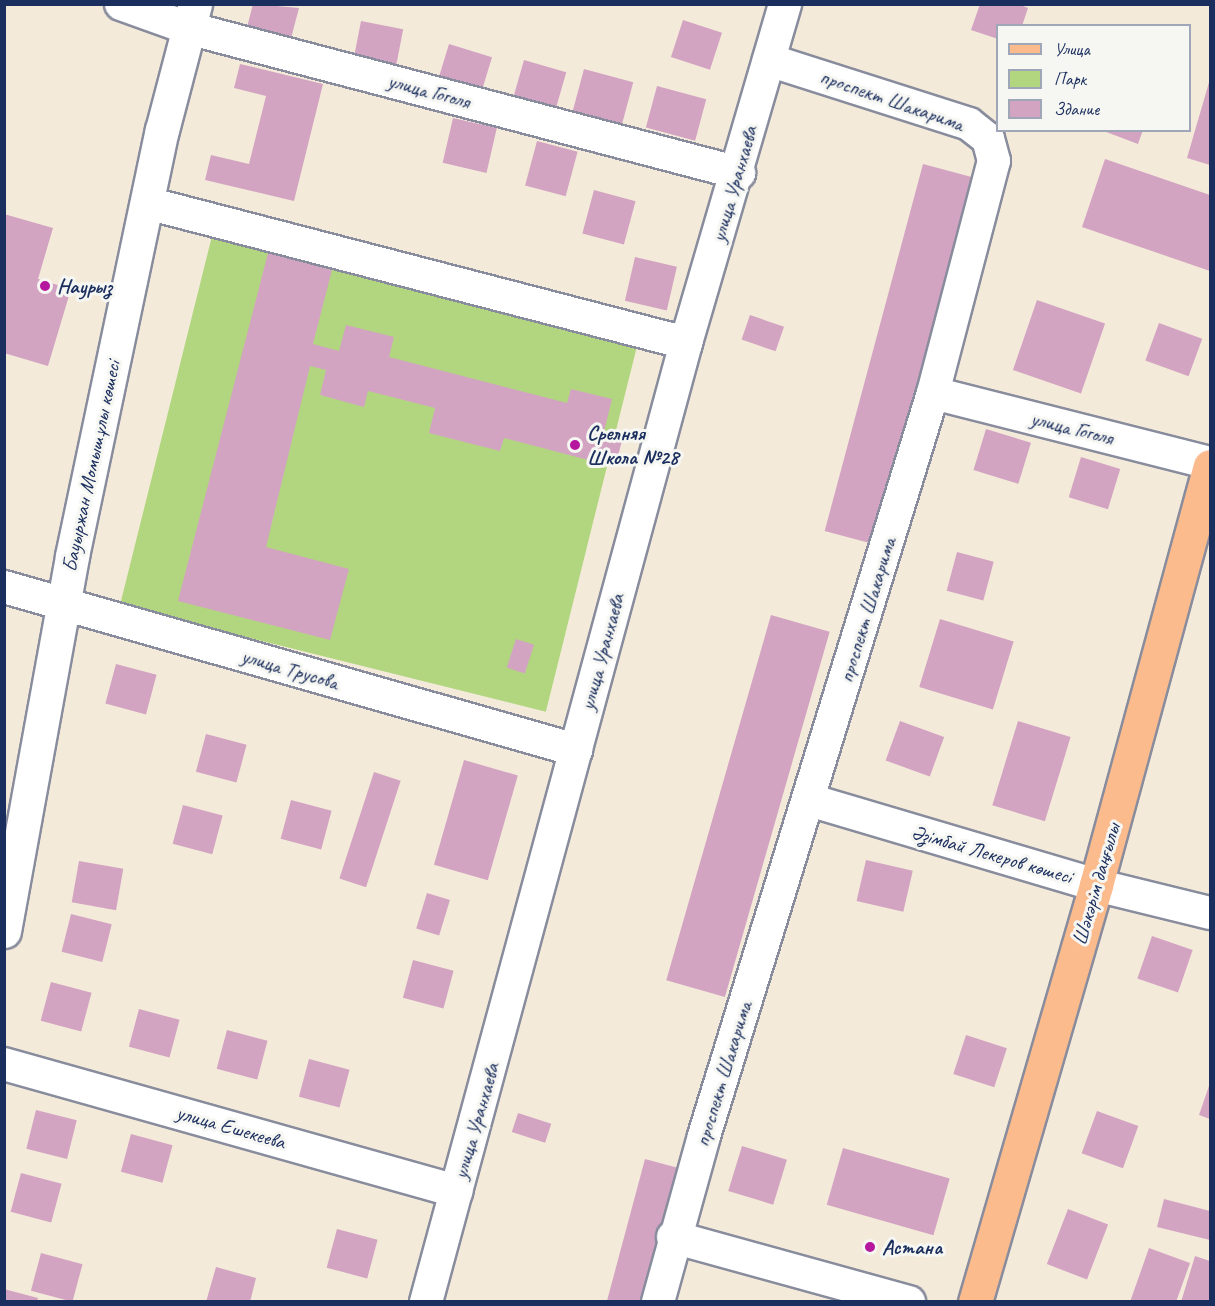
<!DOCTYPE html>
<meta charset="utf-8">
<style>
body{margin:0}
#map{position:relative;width:1215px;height:1306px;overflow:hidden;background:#f4eada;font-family:Caveat,sans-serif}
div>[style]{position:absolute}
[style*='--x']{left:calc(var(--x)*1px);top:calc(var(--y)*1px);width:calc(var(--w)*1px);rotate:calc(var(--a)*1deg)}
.green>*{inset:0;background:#b1d67f;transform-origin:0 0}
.building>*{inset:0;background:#d3a4c2;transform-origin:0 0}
.roads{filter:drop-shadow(2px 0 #888c9c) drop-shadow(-2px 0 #888c9c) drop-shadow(0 2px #888c9c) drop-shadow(0 -2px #888c9c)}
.minor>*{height:32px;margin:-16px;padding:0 16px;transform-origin:16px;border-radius:16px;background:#fff}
.tertiary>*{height:33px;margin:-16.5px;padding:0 16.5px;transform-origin:16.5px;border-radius:16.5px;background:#fff}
.primary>*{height:33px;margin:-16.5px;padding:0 16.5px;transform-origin:16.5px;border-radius:16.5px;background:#fbbb8d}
.dots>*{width:16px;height:16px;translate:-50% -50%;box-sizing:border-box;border:3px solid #f6f6f2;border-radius:50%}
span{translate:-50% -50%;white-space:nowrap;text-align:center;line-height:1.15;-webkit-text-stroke:6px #f6f6f2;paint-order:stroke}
.street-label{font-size:21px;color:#1b2f5e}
.poi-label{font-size:21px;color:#1b2f5e;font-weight:700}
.left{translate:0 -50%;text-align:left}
.frame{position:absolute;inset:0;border:6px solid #1b2f5e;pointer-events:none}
.legend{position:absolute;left:996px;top:24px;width:195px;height:108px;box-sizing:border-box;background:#f6f6f2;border:2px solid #9ea6b7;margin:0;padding:8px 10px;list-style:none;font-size:18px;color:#1b2f5e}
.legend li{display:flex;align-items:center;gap:12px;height:30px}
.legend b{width:30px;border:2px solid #9ea6b7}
</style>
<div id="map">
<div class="green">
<i style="left:214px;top:228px;width:439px;height:389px;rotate:14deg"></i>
</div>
<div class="building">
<i style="clip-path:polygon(253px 4px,299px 8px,289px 46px,245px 35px)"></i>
<i style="clip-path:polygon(980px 4px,1018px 4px,1028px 8px,1022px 26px,998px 26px,998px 39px,971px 30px)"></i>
<i style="left:683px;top:20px;width:41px;height:39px;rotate:18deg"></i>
<i style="left:361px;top:21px;width:43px;height:41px;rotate:11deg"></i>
<i style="left:449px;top:44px;width:45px;height:35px;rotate:17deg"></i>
<i style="left:524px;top:60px;width:44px;height:40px;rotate:16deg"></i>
<i style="clip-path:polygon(240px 64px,323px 84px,294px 201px,205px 180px,211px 155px,249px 164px,266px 96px,234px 88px)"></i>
<i style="left:584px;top:69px;width:51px;height:43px;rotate:15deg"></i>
<i style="clip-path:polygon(1210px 79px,1210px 165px,1187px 158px)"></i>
<i style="left:657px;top:86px;width:51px;height:43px;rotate:15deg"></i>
<i style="left:453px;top:118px;width:45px;height:46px;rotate:13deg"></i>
<i style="clip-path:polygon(1101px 130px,1143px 130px,1138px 144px)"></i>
<i style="left:537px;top:141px;width:42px;height:46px;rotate:15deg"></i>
<i style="clip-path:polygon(1105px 159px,1210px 195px,1210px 271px,1082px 227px)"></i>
<i style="left:923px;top:164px;width:61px;height:380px;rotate:15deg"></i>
<i style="left:594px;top:190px;width:43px;height:45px;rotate:15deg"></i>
<i style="clip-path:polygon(4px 214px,53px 228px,38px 279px,71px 289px,48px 366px,4px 353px)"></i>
<i style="clip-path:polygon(268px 253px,332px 270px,313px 344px,339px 351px,346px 325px,394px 337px,389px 357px,567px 403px,571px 389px,612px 399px,604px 432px,623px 437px,615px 467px,504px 438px,500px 451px,429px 433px,435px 408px,368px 391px,364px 407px,320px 395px,326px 370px,310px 366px,266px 547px,349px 569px,330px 640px,178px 601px)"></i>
<i style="left:635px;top:257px;width:43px;height:45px;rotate:13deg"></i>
<i style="left:1037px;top:300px;width:72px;height:74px;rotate:19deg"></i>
<i style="left:750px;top:315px;width:36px;height:26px;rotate:19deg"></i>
<i style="left:1159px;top:323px;width:46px;height:40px;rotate:20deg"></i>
<i style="left:986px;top:429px;width:47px;height:43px;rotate:17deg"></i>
<i style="left:1081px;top:457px;width:41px;height:42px;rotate:17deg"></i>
<i style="left:957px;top:552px;width:38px;height:40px;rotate:15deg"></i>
<i style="left:771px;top:615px;width:61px;height:380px;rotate:16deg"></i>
<i style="left:940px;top:619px;width:77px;height:71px;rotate:17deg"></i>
<i style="left:516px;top:639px;width:19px;height:30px;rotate:18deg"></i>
<i style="left:116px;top:664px;width:42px;height:41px;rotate:15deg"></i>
<i style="left:900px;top:721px;width:47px;height:42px;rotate:20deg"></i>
<i style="left:1018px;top:721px;width:55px;height:88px;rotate:17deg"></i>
<i style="left:206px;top:734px;width:42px;height:39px;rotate:15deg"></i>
<i style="left:464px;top:760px;width:56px;height:109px;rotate:16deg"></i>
<i style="left:374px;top:772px;width:28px;height:112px;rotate:18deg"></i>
<i style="left:291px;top:800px;width:42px;height:40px;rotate:15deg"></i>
<i style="left:183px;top:805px;width:41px;height:40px;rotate:15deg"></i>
<i style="left:866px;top:860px;width:48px;height:42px;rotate:13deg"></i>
<i style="left:79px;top:861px;width:45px;height:42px;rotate:10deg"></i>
<i style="left:427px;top:893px;width:24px;height:37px;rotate:17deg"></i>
<i style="left:71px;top:914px;width:42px;height:39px;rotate:14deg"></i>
<i style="left:1152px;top:936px;width:43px;height:45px;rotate:19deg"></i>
<i style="left:413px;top:960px;width:42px;height:39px;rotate:15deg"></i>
<i style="left:51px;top:982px;width:42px;height:40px;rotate:15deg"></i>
<i style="left:139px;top:1009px;width:42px;height:39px;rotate:15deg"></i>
<i style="left:227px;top:1030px;width:42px;height:40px;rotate:15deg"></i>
<i style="left:966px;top:1035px;width:43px;height:41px;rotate:18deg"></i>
<i style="left:309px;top:1059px;width:42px;height:39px;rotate:15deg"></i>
<i style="clip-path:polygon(1210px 1083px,1210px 1119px,1199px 1115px)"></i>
<i style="left:36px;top:1110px;width:42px;height:40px;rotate:14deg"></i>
<i style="left:1097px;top:1111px;width:44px;height:45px;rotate:20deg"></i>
<i style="left:518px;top:1113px;width:35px;height:20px;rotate:18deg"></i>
<i style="left:131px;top:1134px;width:43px;height:39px;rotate:15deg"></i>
<i style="left:742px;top:1146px;width:47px;height:47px;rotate:17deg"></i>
<i style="left:843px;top:1148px;width:111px;height:59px;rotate:16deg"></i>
<i style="left:645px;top:1159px;width:46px;height:148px;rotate:15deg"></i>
<i style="left:21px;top:1173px;width:42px;height:40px;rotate:15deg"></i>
<i style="clip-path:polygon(1164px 1199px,1210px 1211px,1210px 1240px,1157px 1227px)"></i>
<i style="left:1068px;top:1209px;width:43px;height:59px;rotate:21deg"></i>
<i style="left:337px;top:1229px;width:42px;height:40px;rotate:15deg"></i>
<i style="clip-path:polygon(1149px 1248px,1190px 1263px,1176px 1302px,1130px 1302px)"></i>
<i style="left:41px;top:1253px;width:43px;height:39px;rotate:15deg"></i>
<i style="clip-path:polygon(1195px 1256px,1210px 1261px,1210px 1302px,1181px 1302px)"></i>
<i style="clip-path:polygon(216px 1267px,256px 1278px,250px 1302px,206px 1302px)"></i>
<i style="clip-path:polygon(4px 1289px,38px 1298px,37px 1302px,4px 1302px)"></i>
</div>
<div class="roads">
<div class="minor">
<i style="--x:121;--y:4;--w:71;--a:19.7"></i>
<i style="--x:188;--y:28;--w:570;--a:14.74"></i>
<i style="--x:147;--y:203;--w:557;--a:14.56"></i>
<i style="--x:933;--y:393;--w:286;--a:14.2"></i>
<i style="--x:4;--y:587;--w:595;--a:15.91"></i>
<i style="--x:809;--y:800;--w:299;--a:16.5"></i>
<i style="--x:1096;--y:885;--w:117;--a:13.8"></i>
<i style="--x:4;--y:1064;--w:470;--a:15.7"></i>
<i style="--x:673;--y:1237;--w:245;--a:15.4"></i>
<i style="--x:426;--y:1302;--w:994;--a:-74.83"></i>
<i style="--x:686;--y:343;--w:353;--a:-73.7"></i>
<i style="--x:658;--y:1302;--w:172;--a:-74.5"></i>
<i style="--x:704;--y:1136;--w:777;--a:-72.87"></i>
<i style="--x:933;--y:393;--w:240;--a:-75.3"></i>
<i style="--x:994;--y:161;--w:23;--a:-105"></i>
<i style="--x:988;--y:139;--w:24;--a:-142"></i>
<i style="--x:969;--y:124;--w:210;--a:-162.3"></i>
</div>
<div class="tertiary">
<i style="--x:4;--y:931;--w:381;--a:-79.7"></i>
<i style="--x:72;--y:556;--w:435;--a:-78.1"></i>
<i style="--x:162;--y:130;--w:130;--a:-75.3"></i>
</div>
<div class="primary">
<i style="--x:975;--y:1302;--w:434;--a:-73.8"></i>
<i style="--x:1096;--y:885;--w:434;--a:-74.8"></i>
</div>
</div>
<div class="dots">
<i style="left:45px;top:286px;background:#b5179e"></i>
<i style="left:575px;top:445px;background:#b5179e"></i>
<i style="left:870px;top:1247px;background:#b5179e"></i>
</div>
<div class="street-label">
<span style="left:429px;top:91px;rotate:15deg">улица Гоголя</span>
<span style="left:892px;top:100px;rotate:19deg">проспект Шакарима</span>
<span style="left:734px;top:184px;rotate:-74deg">улица Уранхаева</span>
<span style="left:1072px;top:428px;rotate:14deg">улица Гоголя</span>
<span style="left:91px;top:466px;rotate:-78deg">Бауыржан Момышұлы көшесі</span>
<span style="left:867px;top:610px;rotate:-73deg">проспект Шакарима</span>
<span style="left:602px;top:652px;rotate:-75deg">улица Уранхаева</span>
<span style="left:290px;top:669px;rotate:16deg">улица Трусова</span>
<span style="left:992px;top:854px;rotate:16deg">Әзімбай Лекеров көшесі</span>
<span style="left:1096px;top:884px;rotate:-74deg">Шәкәрім даңғылы</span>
<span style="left:723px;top:1074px;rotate:-73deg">проспект Шакарима</span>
<span style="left:476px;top:1121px;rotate:-74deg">улица Уранхаева</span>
<span style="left:231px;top:1127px;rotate:16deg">улица Ешекеева</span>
</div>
<div class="poi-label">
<span class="left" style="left:57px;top:286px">Наурыз</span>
<span class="left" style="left:587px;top:445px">Срелняя<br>Школа №28</span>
<span class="left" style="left:882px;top:1247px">Астана</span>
</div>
<div class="frame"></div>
<ul class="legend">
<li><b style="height:8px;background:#fbbb8d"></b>Улица</li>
<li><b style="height:16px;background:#b1d67f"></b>Парк</li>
<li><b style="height:16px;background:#d3a4c2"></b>Здание</li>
</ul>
</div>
